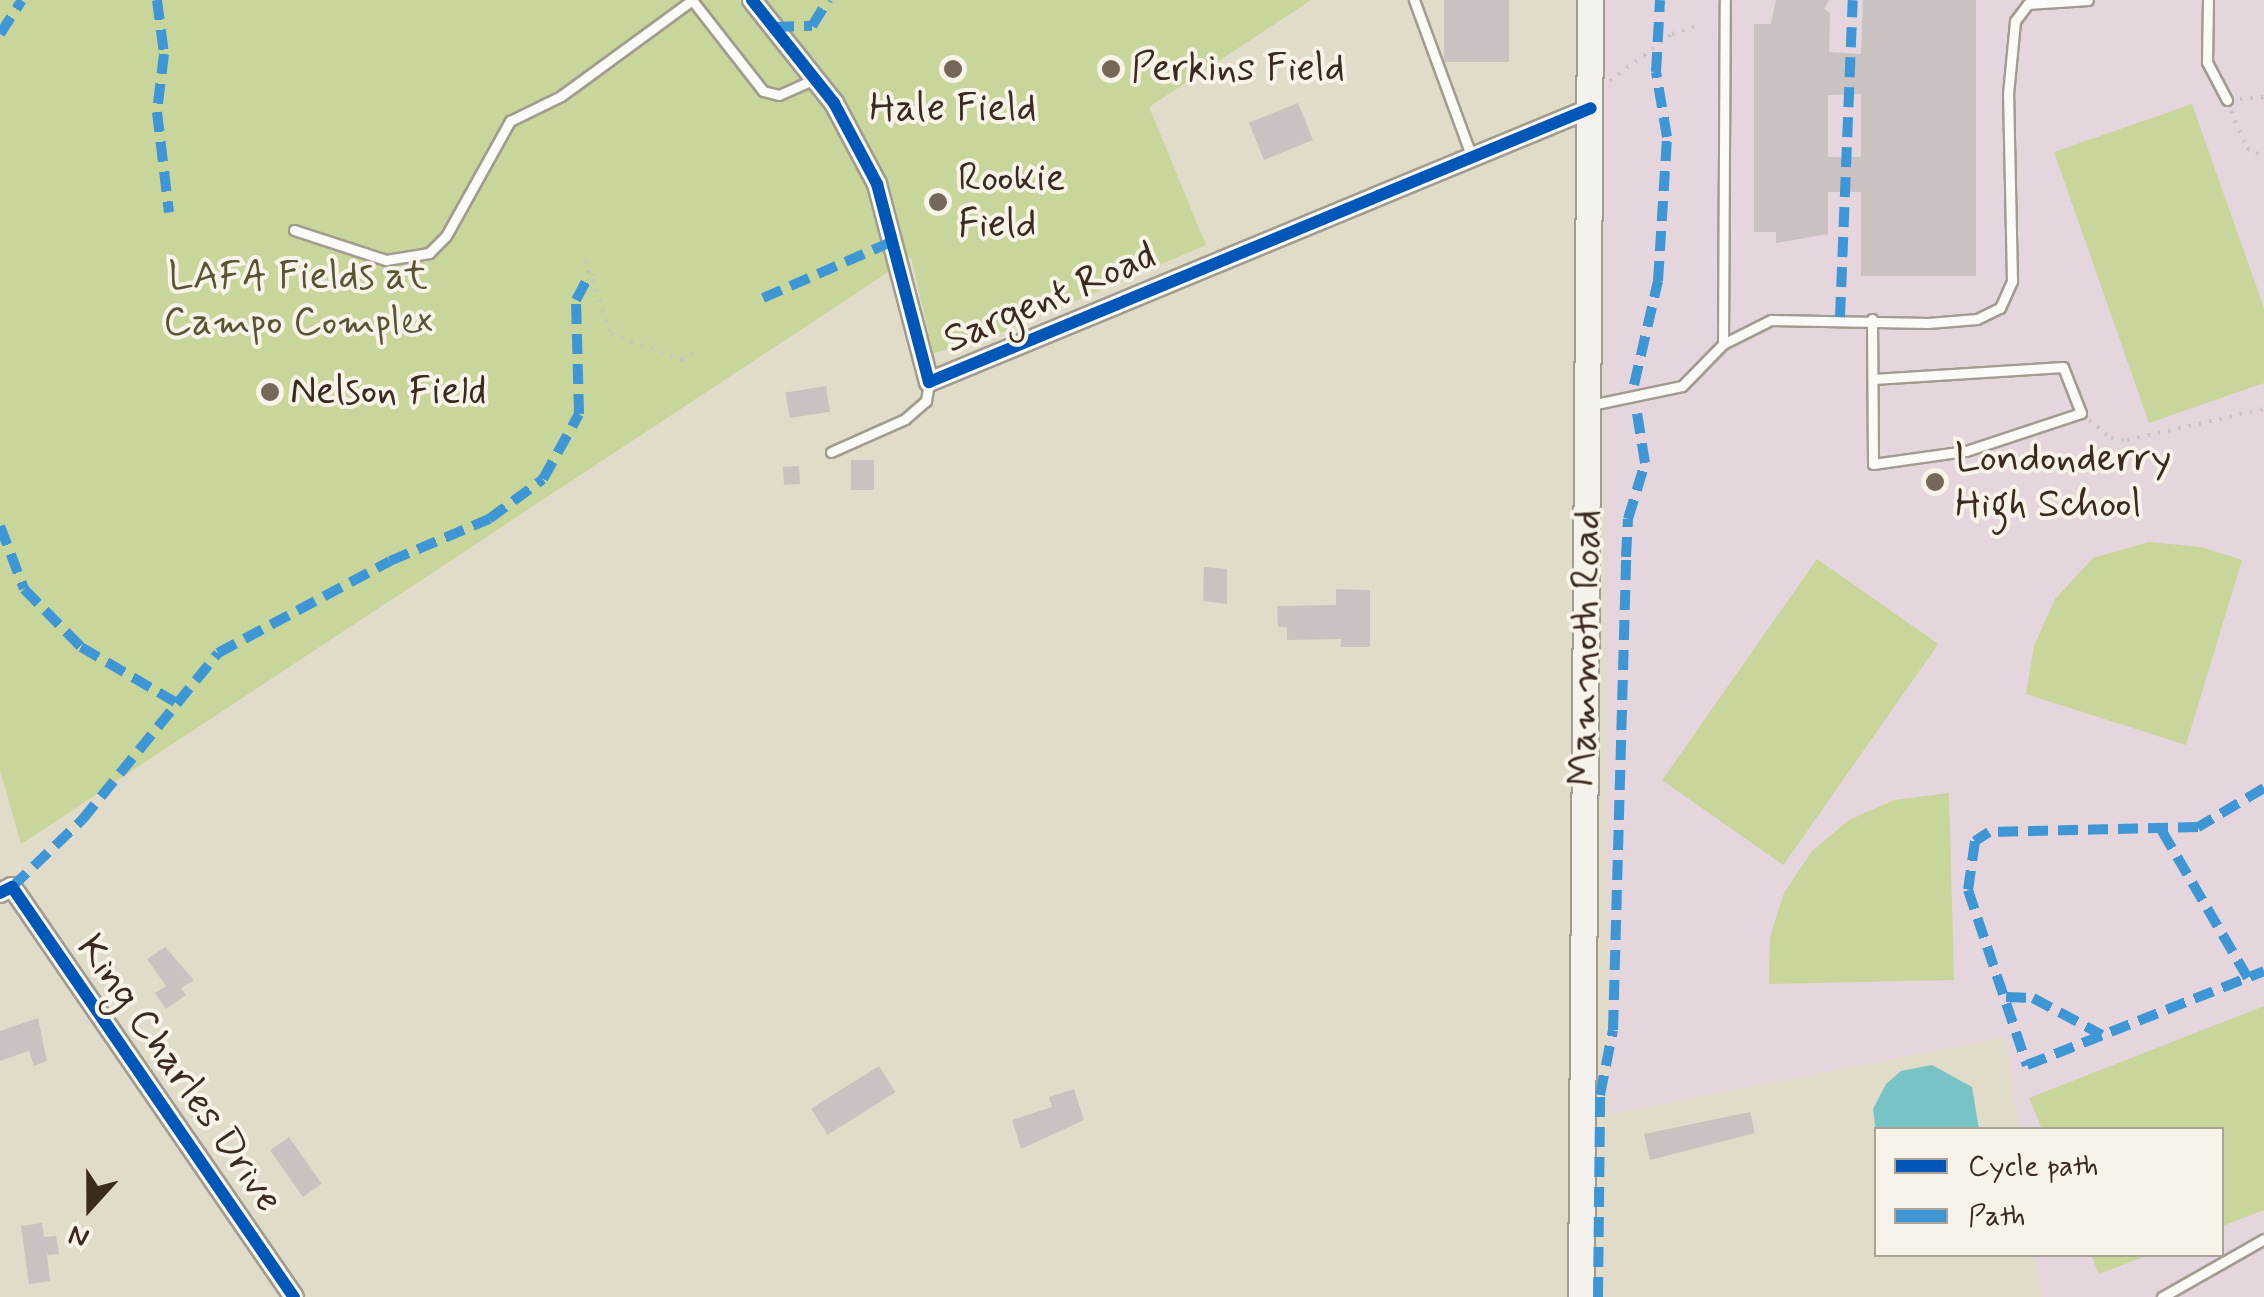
<!DOCTYPE html>
<style>
body{margin:0}
#map{position:relative;width:2264px;height:1297px;overflow:hidden;background:#e1dbc9;font-family:Mynerve,sans-serif}
div>[style]{position:absolute}
[style*='--x']{left:calc(var(--x)*1px);top:calc(var(--y)*1px);width:calc(var(--w)*1px);rotate:calc(var(--a)*1deg)}
.built>*{inset:0;background:#e5d6dd}
.green>*{inset:0;background:#c8d59b;transform-origin:0 0}
.water>*{inset:0;background:#78c3c6}
.building>*{inset:0;background:#c9c2c1;transform-origin:0 0}
.path>*{height:4px;margin-top:-2px;transform-origin:0;background:repeating-linear-gradient(90deg,#c8c6c1 0 2.5px,transparent 0 10.5px)}
.roads{filter:drop-shadow(2px 0 #a29c90) drop-shadow(-2px 0 #a29c90) drop-shadow(0 2px #a29c90) drop-shadow(0 -2px #a29c90)}
.lane>*{height:9px;margin:-4.5px;padding:0 4.5px;transform-origin:4.5px;border-radius:4.5px;background:#fafaf7}
.street>*{height:18px;margin:-9px;padding:0 9px;transform-origin:9px;border-radius:9px;background:#fafaf7}
.secondary>*{height:25px;margin:-12.5px;padding:0 12.5px;transform-origin:12.5px;border-radius:12.5px;background:#f5f1ec}
.quiet>*{height:10px;margin-top:-5px;transform-origin:0;background:repeating-linear-gradient(90deg,#3e96d5 0 20px,transparent 0 30px)}
.cycleway>*{height:12px;margin:-6px;padding:0 6px;transform-origin:6px;border-radius:6px;background:#0057b8}
.dots>*{width:28px;height:28px;translate:-50% -50%;box-sizing:border-box;border:5px solid #f7f3e8;border-radius:50%}
span{translate:-50% -50%;white-space:nowrap;text-align:center;line-height:1.15;-webkit-text-stroke:8px #f7f3e8;paint-order:stroke}
.poi-label{font-size:40px;color:#3b2a1e}
.left{translate:0 -50%;text-align:left}
.park-label{font-size:40px;color:#595434}
.street-label{font-size:40px;color:#3b2a1e}
.legend{position:absolute;left:1874px;top:1127px;width:350px;height:130px;box-sizing:border-box;background:#f7f3e8;border:2px solid #aca397;margin:0;padding:12px 18px;list-style:none;font-size:30px;color:#3b2a1e}
.legend li{display:flex;align-items:center;gap:20px;height:50px}
.legend b{width:50px;border:2px solid #aca397}
.north{position:absolute;left:40px;top:1157px;width:100px;height:100px;-webkit-text-stroke:8px #f7f3e8;paint-order:stroke;rotate:201deg;font-size:28px;font-weight:700;line-height:40px;text-align:center;color:#3b2a1e}
.north::after{content:'';display:block;margin:auto;width:35px;height:45px;background:#3b2a1e;clip-path:polygon(50% 0,100% 100%,50% 72%,0 100%)}
</style>
<div id="map">
<div class="built">
<i style="clip-path:polygon(1603px 0,2264px 0,2264px 1297px,2042px 1297px,2036px 1255px,2222px 1254px,2222px 1130px,2019px 1129px,2006px 1037px,1609px 1114px)"></i>
</div>
<div class="green">
<i style="clip-path:polygon(0 0,1311px 0,1149px 107px,1206px 245px,982px 341px,933px 353px,911px 257px,21px 844px,0 770px)"></i>
<i style="clip-path:polygon(2192px 104px,2264px 308px,2264px 383px,2149px 423px,2054px 152px)"></i>
<i style="clip-path:polygon(2149px 542px,2201px 547px,2242px 560px,2186px 745px,2026px 694px,2034px 646px,2055px 599px,2093px 558px)"></i>
<i style="left:1817px;top:559px;width:148px;height:270px;rotate:35deg"></i>
<i style="clip-path:polygon(1949px 793px,1954px 980px,1769px 984px,1770px 937px,1784px 893px,1812px 851px,1849px 820px,1894px 800px)"></i>
<i style="clip-path:polygon(2264px 1006px,2264px 1210px,2222px 1226px,2222px 1130px,2042px 1129px,2029px 1098px)"></i>
<i style="clip-path:polygon(2091px 1255px,2149px 1255px,2099px 1274px)"></i>
</div>
<div class="water">
<i style="clip-path:polygon(1932px 1065px,1972px 1087px,1979px 1129px,1876px 1132px,1873px 1109px,1886px 1084px,1901px 1071px)"></i>
</div>
<div class="building">
<i style="left:1444px;top:0;width:65px;height:62px"></i>
<i style="clip-path:polygon(evenodd,1776px 0,1829px 0,1824px 9px,1830px 13px,1829px 52px,1861px 54px,1863px 0,1976px 0,1976px 276px,1861px 276px,1861px 192px,1828px 192px,1828px 234px,1776px 243px,1776px 232px,1754px 232px,1754px 24px,1771px 24px,1776px 0,1861px 94px,1861px 157px,1828px 157px,1828px 95px,1861px 94px)"></i>
<i style="left:1298px;top:103px;width:40px;height:53px;rotate:68deg"></i>
<i style="left:826px;top:386px;width:26px;height:41px;rotate:81deg"></i>
<i style="left:851px;top:460px;width:23px;height:30px"></i>
<i style="left:799px;top:466px;width:18px;height:16px;rotate:87deg"></i>
<i style="clip-path:polygon(1204px 567px,1227px 569px,1227px 604px,1203px 601px)"></i>
<i style="clip-path:polygon(1336px 589px,1370px 590px,1370px 647px,1341px 647px,1341px 639px,1287px 640px,1287px 627px,1278px 627px,1277px 606px,1336px 605px)"></i>
<i style="clip-path:polygon(165px 947px,194px 980px,181px 988px,186px 995px,166px 1009px,155px 993px,166px 986px,147px 959px)"></i>
<i style="clip-path:polygon(38px 1018px,47px 1061px,34px 1066px,29px 1051px,0 1061px,0 1031px)"></i>
<i style="left:879px;top:1066px;width:31px;height:80px;rotate:58deg"></i>
<i style="clip-path:polygon(1074px 1089px,1084px 1120px,1021px 1149px,1012px 1120px,1052px 1107px,1049px 1097px)"></i>
<i style="clip-path:polygon(1750px 1112px,1755px 1133px,1650px 1160px,1644px 1134px)"></i>
<i style="left:289px;top:1137px;width:57px;height:23px;rotate:55deg"></i>
<i style="clip-path:polygon(42px 1223px,44px 1237px,56px 1236px,59px 1254px,47px 1255px,50px 1281px,29px 1284px,21px 1226px)"></i>
</div>
<div class="path">
<i style="--x:1610;--y:81;--w:78;--a:-37.2"></i>
<i style="--x:1672;--y:34;--w:26;--a:-18"></i>
<i style="--x:2240;--y:99;--w:24;--a:-5"></i>
<i style="--x:2231;--y:111;--w:40;--a:66.6"></i>
<i style="--x:2247;--y:148;--w:19;--a:28"></i>
<i style="--x:585;--y:260;--w:78;--a:70.6"></i>
<i style="--x:611;--y:334;--w:76;--a:20.1"></i>
<i style="--x:682;--y:360;--w:17;--a:-28"></i>
<i style="--x:2089;--y:420;--w:28;--a:39"></i>
<i style="--x:2111;--y:438;--w:16;--a:7"></i>
<i style="--x:2127;--y:440;--w:140;--a:-12.8"></i>
</div>
<div class="roads">
<div class="lane">
<i style="--x:692;--y:0;--w:115;--a:52"></i>
<i style="--x:763;--y:91;--w:16;--a:14"></i>
<i style="--x:779;--y:95;--w:39;--a:-24"></i>
<i style="--x:1414;--y:0;--w:165;--a:69.8"></i>
<i style="--x:2208;--y:0;--w:62;--a:90.9"></i>
<i style="--x:2207;--y:62;--w:43;--a:62.2"></i>
<i style="--x:294;--y:230;--w:97;--a:18.1"></i>
<i style="--x:386;--y:260;--w:44;--a:-9.2"></i>
<i style="--x:429;--y:253;--w:24;--a:-45"></i>
<i style="--x:446;--y:236;--w:132;--a:-60.9"></i>
<i style="--x:510;--y:121;--w:57;--a:-26.1"></i>
<i style="--x:561;--y:96;--w:162;--a:-36.2"></i>
<i style="--x:1872;--y:319;--w:145;--a:89.6"></i>
<i style="--x:1873;--y:464;--w:94;--a:-8"></i>
<i style="--x:1966;--y:451;--w:121;--a:-18.3"></i>
<i style="--x:2081;--y:413;--w:49;--a:-111.4"></i>
<i style="--x:2063;--y:367;--w:190;--a:176.4"></i>
<i style="--x:1723;--y:344;--w:54;--a:-26.6"></i>
<i style="--x:1771;--y:320;--w:157;--a:1.1"></i>
<i style="--x:1928;--y:323;--w:49;--a:-4.7"></i>
<i style="--x:1977;--y:319;--w:25;--a:-26"></i>
<i style="--x:2000;--y:308;--w:30;--a:-66"></i>
<i style="--x:2012;--y:281;--w:187;--a:-91.2"></i>
<i style="--x:2008;--y:94;--w:73;--a:-84.5"></i>
<i style="--x:2015;--y:21;--w:21;--a:-53"></i>
<i style="--x:2028;--y:4;--w:60;--a:-3.8"></i>
<i style="--x:1591;--y:405;--w:93;--a:-11.8"></i>
<i style="--x:1682;--y:386;--w:59;--a:-45.7"></i>
<i style="--x:1723;--y:344;--w:344;--a:-89.7"></i>
<i style="--x:831;--y:452;--w:81;--a:-24"></i>
<i style="--x:905;--y:419;--w:28;--a:-41"></i>
<i style="--x:926;--y:401;--w:19;--a:-81"></i>
<i style="--x:2162;--y:1297;--w:117;--a:-29.6"></i>
</div>
<div class="street">
<i style="--x:752;--y:0;--w:132;--a:51.5"></i>
<i style="--x:834;--y:103;--w:92;--a:62"></i>
<i style="--x:877;--y:184;--w:205;--a:75.3"></i>
<i style="--x:929;--y:382;--w:716;--a:-22.48"></i>
<i style="--x:0;--y:893;--w:13;--a:-27"></i>
<i style="--x:12;--y:887;--w:498;--a:55.5"></i>
</div>
<div class="secondary">
<i style="--x:1581;--y:1297;--w:1297;--a:-89.6"></i>
</div>
</div>
<div class="quiet">
<i style="--x:157;--y:0;--w:54;--a:82.6"></i>
<i style="--x:164;--y:54;--w:58;--a:96.9"></i>
<i style="--x:157;--y:112;--w:101;--a:83.2"></i>
<i style="--x:774;--y:27;--w:38;--a:-2"></i>
<i style="--x:812;--y:26;--w:31;--a:-58"></i>
<i style="--x:0;--y:34;--w:40;--a:-57.1"></i>
<i style="--x:763;--y:298;--w:145;--a:-23.6"></i>
<i style="--x:1840;--y:317;--w:317;--a:-87.7"></i>
<i style="--x:1634;--y:385;--w:107;--a:-77"></i>
<i style="--x:1658;--y:281;--w:144;--a:-86.4"></i>
<i style="--x:1667;--y:137;--w:66;--a:-99.6"></i>
<i style="--x:1656;--y:72;--w:72;--a:-86.8"></i>
<i style="--x:0;--y:526;--w:67;--a:69.1"></i>
<i style="--x:24;--y:589;--w:81;--a:45.5"></i>
<i style="--x:81;--y:647;--w:109;--a:30.3"></i>
<i style="--x:2264;--y:788;--w:77;--a:149.4"></i>
<i style="--x:2198;--y:827;--w:209;--a:178.6"></i>
<i style="--x:1989;--y:832;--w:17;--a:147"></i>
<i style="--x:1975;--y:841;--w:49;--a:98.1"></i>
<i style="--x:1968;--y:890;--w:185;--a:71.4"></i>
<i style="--x:2027;--y:1065;--w:255;--a:-21.6"></i>
<i style="--x:2162;--y:831;--w:170;--a:59.7"></i>
<i style="--x:12;--y:887;--w:97;--a:-43.7"></i>
<i style="--x:82;--y:820;--w:215;--a:-50.8"></i>
<i style="--x:218;--y:653;--w:195;--a:-28.1"></i>
<i style="--x:390;--y:561;--w:108;--a:-23"></i>
<i style="--x:489;--y:519;--w:67;--a:-36.5"></i>
<i style="--x:543;--y:479;--w:74;--a:-61"></i>
<i style="--x:579;--y:414;--w:114;--a:-91.5"></i>
<i style="--x:576;--y:300;--w:30;--a:-62"></i>
<i style="--x:2006;--y:997;--w:27;--a:2"></i>
<i style="--x:2033;--y:998;--w:78;--a:28.2"></i>
<i style="--x:1598;--y:1297;--w:202;--a:-89.4"></i>
<i style="--x:1600;--y:1095;--w:66;--a:-78.7"></i>
<i style="--x:1613;--y:1030;--w:473;--a:-88.4"></i>
<i style="--x:1626;--y:557;--w:38;--a:-87"></i>
<i style="--x:1628;--y:519;--w:59;--a:-73.1"></i>
<i style="--x:1645;--y:463;--w:51;--a:-99.1"></i>
</div>
<div class="cycleway">
<i style="--x:752;--y:0;--w:132;--a:51.5"></i>
<i style="--x:834;--y:103;--w:92;--a:62"></i>
<i style="--x:877;--y:184;--w:205;--a:75.3"></i>
<i style="--x:929;--y:382;--w:716;--a:-22.48"></i>
<i style="--x:0;--y:893;--w:13;--a:-27"></i>
<i style="--x:12;--y:887;--w:498;--a:55.5"></i>
</div>
<div class="dots">
<i style="left:953px;top:69px;background:#75685a"></i>
<i style="left:1111px;top:69px;background:#75685a"></i>
<i style="left:938px;top:202px;background:#75685a"></i>
<i style="left:270px;top:392px;background:#75685a"></i>
<i style="left:1935px;top:482px;background:#75685a"></i>
</div>
<div class="poi-label">
<span class="left" style="left:1131px;top:69px">Perkins Field</span>
<span style="left:953px;top:109px">Hale Field</span>
<span class="left" style="left:958px;top:202px">Rookie<br>Field</span>
<span class="left" style="left:290px;top:392px">Nelson Field</span>
<span class="left" style="left:1955px;top:482px">Londonderry<br>High School</span>
</div>
<div class="park-label">
<span style="left:298px;top:300px">LAFA Fields at<br>Campo Complex</span>
</div>
<div class="street-label">
<span style="left:1050px;top:298px;rotate:-23deg">Sargent Road</span>
<span style="left:1586px;top:648px;rotate:-89deg">Mammoth Road</span>
<span style="left:179px;top:1074px;rotate:55deg">King Charles Drive</span>
</div>
<ul class="legend">
<li><b style="height:12px;background:#0057b8"></b>Cycle path</li>
<li><b style="height:12px;background:#3e96d5"></b>Path</li>
</ul>
<div class="north">N</div>
</div>
